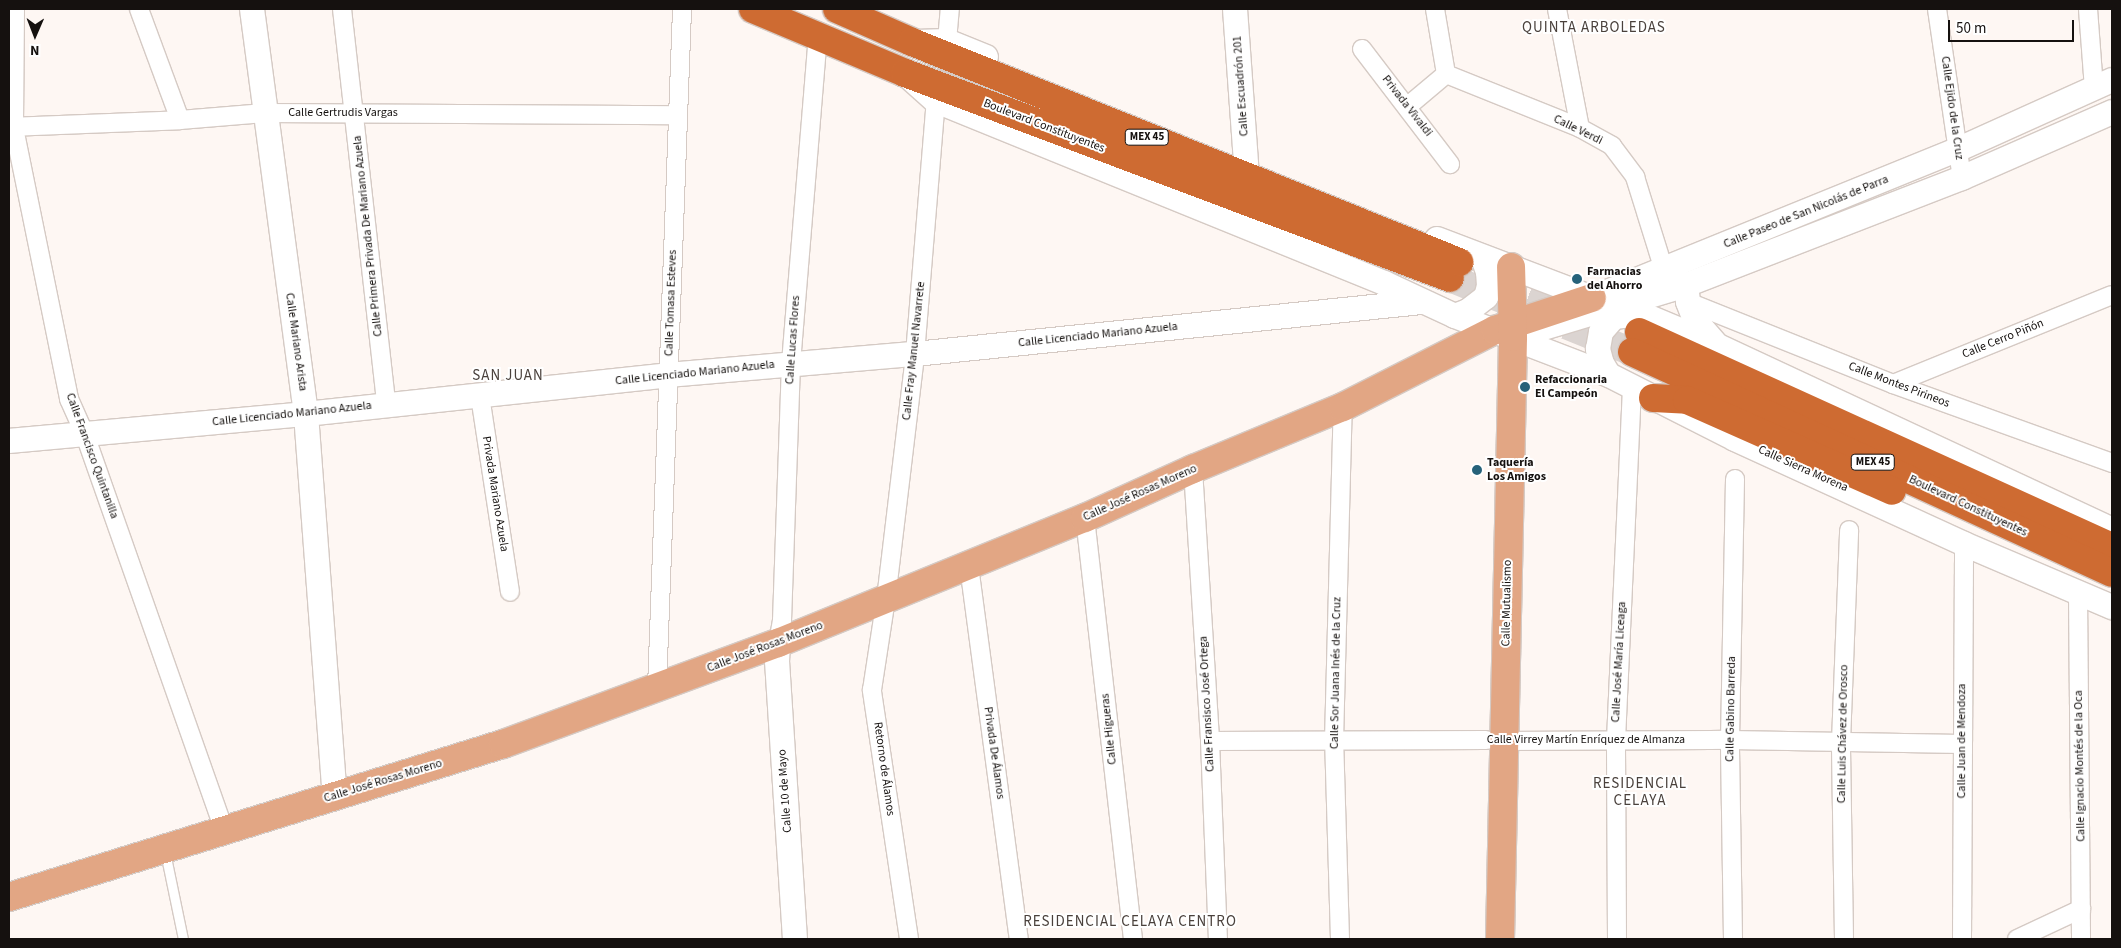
<!DOCTYPE html>
<meta charset="utf-8">
<style>
body{margin:0}
#map{position:relative;width:2121px;height:948px;overflow:hidden;background:#fef7f3;font-family:"Source Sans 3",sans-serif}
div>[style]{position:absolute}
[style*='--x']{left:calc(var(--x)*1px);top:calc(var(--y)*1px);width:calc(var(--w)*1px);rotate:calc(var(--a)*1deg)}
.highway-tunnel>*{height:28px;margin-top:-14px;transform-origin:0;background:repeating-linear-gradient(90deg,#dbd4d1 0 28px,transparent 0 42px)}
.roads{filter:drop-shadow(1px 0 #d5cac4) drop-shadow(-1px 0 #d5cac4) drop-shadow(0 1px #d5cac4) drop-shadow(0 -1px #d5cac4)}
.lane>*{height:9px;margin:-4.5px;padding:0 4.5px;transform-origin:4.5px;border-radius:4.5px;background:#fff}
.street>*{height:18px;margin:-9px;padding:0 9px;transform-origin:9px;border-radius:9px;background:#fff}
.secondary>*{height:24px;margin:-12px;padding:0 12px;transform-origin:12px;border-radius:12px;background:#fff}
.primary>*{height:28px;margin:-14px;padding:0 14px;transform-origin:14px;border-radius:14px;background:#e2a684}
.highway>*{height:28px;margin:-14px;padding:0 14px;transform-origin:14px;border-radius:14px;background:#ce6b32}
.dots>*{width:14px;height:14px;translate:-50% -50%;box-sizing:border-box;border:2px solid #fff;border-radius:50%}
span{translate:-50% -50%;white-space:nowrap;text-align:center;line-height:1.15;-webkit-text-stroke:4px #fff;paint-order:stroke}
.shield-label span{padding:1px 4px;background:#fff;border:1px solid;border-radius:4px;-webkit-text-stroke-width:0}
.shield-label{font-size:11px;color:#15110f;font-weight:700}
.street-label{font-size:12px;color:#15110f}
.poi-label{font-size:12px;color:#15110f;font-weight:700}
.left{translate:0 -50%;text-align:left}
.quarter-label{font-size:15px;color:#4a413c;letter-spacing:1px}
.frame{position:absolute;inset:0;border:10px solid #15110f;pointer-events:none}
.north{position:absolute;left:10px;top:10px;width:50px;height:50px;-webkit-text-stroke:4px #fff;paint-order:stroke;rotate:181deg;font-size:14px;font-weight:700;line-height:20px;text-align:center;color:#15110f}
.north::after{content:'';display:block;margin:auto;width:18px;height:22px;background:#15110f;clip-path:polygon(50% 0,100% 100%,50% 72%,0 100%)}
.scale{position:absolute;left:1948px;top:20px;width:126px;height:22px;box-sizing:border-box;border:2px solid #15110f;border-top:0;padding-left:6px;font-size:15px;line-height:18px;white-space:nowrap;color:#15110f;-webkit-text-stroke:4px #fff;paint-order:stroke}
</style>
<div id="map">
<div class="highway-tunnel">
<i style="--x:1492;--y:274;--w:99;--a:21.4"></i>
<i style="--x:1450;--y:278;--w:196;--a:22.1"></i>
</div>
<div class="roads">
<div class="lane">
<i style="--x:165;--y:852;--w:89;--a:78.3"></i>
</div>
<div class="street">
<i style="--x:15;--y:9;--w:119;--a:90.5"></i>
<i style="--x:14;--y:128;--w:277;--a:78.5"></i>
<i style="--x:69;--y:399;--w:39;--a:66"></i>
<i style="--x:85;--y:435;--w:419;--a:70.6"></i>
<i style="--x:139;--y:9;--w:118;--a:69.7"></i>
<i style="--x:342;--y:9;--w:397;--a:83.6"></i>
<i style="--x:1435;--y:9;--w:66;--a:80.4"></i>
<i style="--x:1557;--y:9;--w:121;--a:79.1"></i>
<i style="--x:1937;--y:9;--w:171;--a:81.6"></i>
<i style="--x:2088;--y:9;--w:79;--a:85.7"></i>
<i style="--x:947;--y:41;--w:32;--a:-85"></i>
<i style="--x:1362;--y:49;--w:145;--a:52.6"></i>
<i style="--x:1446;--y:74;--w:144;--a:21.9"></i>
<i style="--x:1580;--y:128;--w:37;--a:29"></i>
<i style="--x:1612;--y:146;--w:39;--a:53"></i>
<i style="--x:1635;--y:177;--w:97;--a:72.7"></i>
<i style="--x:1408;--y:106;--w:50;--a:-40.1"></i>
<i style="--x:9;--y:127;--w:171;--a:-2.3"></i>
<i style="--x:180;--y:120;--w:85;--a:-4.7"></i>
<i style="--x:265;--y:113;--w:413;--a:0.3"></i>
<i style="--x:1688;--y:302;--w:221;--a:21.8"></i>
<i style="--x:1893;--y:384;--w:233;--a:19.8"></i>
<i style="--x:1893;--y:384;--w:236;--a:-22.1"></i>
<i style="--x:480;--y:396;--w:198;--a:81.3"></i>
<i style="--x:1193;--y:469;--w:273;--a:86.4"></i>
<i style="--x:1210;--y:741;--w:198;--a:87.7"></i>
<i style="--x:1085;--y:518;--w:424;--a:83.5"></i>
<i style="--x:969;--y:566;--w:376;--a:82.4"></i>
<i style="--x:2078;--y:593;--w:346;--a:89.5"></i>
<i style="--x:778;--y:643;--w:22;--a:-80"></i>
<i style="--x:782;--y:621;--w:258;--a:-88"></i>
<i style="--x:791;--y:363;--w:326;--a:-85.3"></i>
<i style="--x:657;--y:688;--w:679;--a:-87.89"></i>
<i style="--x:1210;--y:741;--w:276;--a:-0.2"></i>
<i style="--x:1503;--y:741;--w:227;--a:-0.3"></i>
<i style="--x:1730;--y:740;--w:232;--a:1"></i>
<i style="--x:909;--y:939;--w:252;--a:-98.5"></i>
<i style="--x:872;--y:690;--w:92;--a:-81.3"></i>
<i style="--x:886;--y:599;--w:247;--a:-83.2"></i>
<i style="--x:915;--y:354;--w:254;--a:-85.3"></i>
<i style="--x:1340;--y:939;--w:198;--a:-91.7"></i>
<i style="--x:1334;--y:741;--w:334;--a:-88.5"></i>
<i style="--x:1617;--y:939;--w:199;--a:-90.3"></i>
<i style="--x:1616;--y:740;--w:354;--a:-87.4"></i>
<i style="--x:1733;--y:939;--w:199;--a:-90.9"></i>
<i style="--x:1730;--y:740;--w:261;--a:-88.9"></i>
<i style="--x:1844;--y:939;--w:197;--a:-90.9"></i>
<i style="--x:1841;--y:742;--w:212;--a:-87.8"></i>
<i style="--x:1962;--y:939;--w:395;--a:-89.7"></i>
<i style="--x:2017;--y:939;--w:71;--a:-25.1"></i>
</div>
<div class="secondary">
<i style="--x:252;--y:9;--w:409;--a:82.4"></i>
<i style="--x:306;--y:414;--w:383;--a:85.7"></i>
<i style="--x:1235;--y:9;--w:155;--a:85.9"></i>
<i style="--x:915;--y:42;--w:32;--a:-2"></i>
<i style="--x:947;--y:41;--w:42;--a:22.3"></i>
<i style="--x:909;--y:77;--w:36;--a:42"></i>
<i style="--x:936;--y:101;--w:484;--a:22.1"></i>
<i style="--x:1384;--y:283;--w:78;--a:24.9"></i>
<i style="--x:1455;--y:316;--w:165;--a:21"></i>
<i style="--x:1609;--y:375;--w:141;--a:26.9"></i>
<i style="--x:1735;--y:439;--w:252;--a:24.6"></i>
<i style="--x:1964;--y:544;--w:161;--a:23.1"></i>
<i style="--x:1437;--y:239;--w:166;--a:20.8"></i>
<i style="--x:1592;--y:298;--w:52;--a:17.7"></i>
<i style="--x:1642;--y:314;--w:82;--a:22.8"></i>
<i style="--x:1718;--y:346;--w:435;--a:25"></i>
<i style="--x:1686;--y:285;--w:17;--a:83"></i>
<i style="--x:1688;--y:302;--w:19;--a:69"></i>
<i style="--x:1695;--y:320;--w:30;--a:49"></i>
<i style="--x:1592;--y:298;--w:394;--a:-22.1"></i>
<i style="--x:1957;--y:150;--w:170;--a:-24.3"></i>
<i style="--x:1455;--y:316;--w:14;--a:-21"></i>
<i style="--x:1468;--y:311;--w:23;--a:-38"></i>
<i style="--x:1486;--y:297;--w:11;--a:-75"></i>
<i style="--x:1489;--y:286;--w:14;--a:-94"></i>
<i style="--x:1488;--y:272;--w:15;--a:-110"></i>
<i style="--x:1530;--y:332;--w:163;--a:-16.8"></i>
<i style="--x:1686;--y:285;--w:296;--a:-21.2"></i>
<i style="--x:1962;--y:178;--w:164;--a:-23.7"></i>
<i style="--x:1609;--y:375;--w:13;--a:-122"></i>
<i style="--x:1602;--y:364;--w:16;--a:-105"></i>
<i style="--x:1598;--y:349;--w:17;--a:-80"></i>
<i style="--x:1601;--y:332;--w:20;--a:-49"></i>
<i style="--x:1614;--y:317;--w:18;--a:-6"></i>
<i style="--x:9;--y:441;--w:298;--a:-5.2"></i>
<i style="--x:306;--y:414;--w:364;--a:-6.1"></i>
<i style="--x:668;--y:375;--w:248;--a:-4.9"></i>
<i style="--x:915;--y:354;--w:510;--a:-5.86"></i>
<i style="--x:778;--y:643;--w:18;--a:93"></i>
<i style="--x:777;--y:661;--w:279;--a:86.3"></i>
</div>
<div class="primary">
<i style="--x:9;--y:897;--w:517;--a:-17.21"></i>
<i style="--x:503;--y:744;--w:293;--a:-20.2"></i>
<i style="--x:778;--y:643;--w:331;--a:-22.2"></i>
<i style="--x:1085;--y:518;--w:119;--a:-24.4"></i>
<i style="--x:1193;--y:469;--w:162;--a:-22.5"></i>
<i style="--x:1343;--y:407;--w:170;--a:-26.9"></i>
<i style="--x:1495;--y:330;--w:102;--a:-18.3"></i>
<i style="--x:1500;--y:939;--w:602;--a:-88.76"></i>
<i style="--x:1513;--y:337;--w:70;--a:-91.6"></i>
</div>
<div class="highway">
<i style="--x:753;--y:9;--w:165;--a:22.8"></i>
<i style="--x:905;--y:73;--w:582;--a:20.61"></i>
<i style="--x:837;--y:9;--w:82;--a:23.7"></i>
<i style="--x:912;--y:42;--w:590;--a:21.91"></i>
<i style="--x:1639;--y:332;--w:520;--a:24.44"></i>
<i style="--x:1632;--y:352;--w:528;--a:24.72"></i>
<i style="--x:1653;--y:398;--w:34;--a:3"></i>
<i style="--x:1687;--y:400;--w:224;--a:23.9"></i>
</div>
</div>
<div class="dots">
<i style="left:1577px;top:279px;background:#26627a"></i>
<i style="left:1525px;top:387px;background:#26627a"></i>
<i style="left:1477px;top:470px;background:#26627a"></i>
</div>
<div class="shield-label">
<span style="left:1147px;top:137px">MEX 45</span>
<span style="left:1873px;top:462px">MEX 45</span>
</div>
<div class="street-label">
<span style="left:1241px;top:86px;rotate:-94deg">Calle Escuadrón 201</span>
<span style="left:1407px;top:106px;rotate:52deg">Privada Vivaldi</span>
<span style="left:1952px;top:108px;rotate:82deg">Calle Ejido de la Cruz</span>
<span style="left:343px;top:113px">Calle Gertrudis Vargas</span>
<span style="left:1044px;top:126px;rotate:21deg">Boulevard Constituyentes</span>
<span style="left:1578px;top:130px;rotate:26deg">Calle Verdi</span>
<span style="left:1806px;top:212px;rotate:-22deg">Calle Paseo de San Nicolás de Parra</span>
<span style="left:368px;top:236px;rotate:-96deg">Calle Primera Privada De Mariano Azuela</span>
<span style="left:671px;top:303px;rotate:-88deg">Calle Tomasa Esteves</span>
<span style="left:1098px;top:335px;rotate:-6deg">Calle Licenciado Mariano Azuela</span>
<span style="left:2003px;top:339px;rotate:-22deg">Calle Cerro Piñón</span>
<span style="left:793px;top:340px;rotate:-86deg">Calle Lucas Flores</span>
<span style="left:296px;top:342px;rotate:82deg">Calle Mariano Arista</span>
<span style="left:914px;top:351px;rotate:-84deg">Calle Fray Manuel Navarrete</span>
<span style="left:695px;top:373px;rotate:-6deg">Calle Licenciado Mariano Azuela</span>
<span style="left:1899px;top:385px;rotate:21deg">Calle Montes Pirineos</span>
<span style="left:292px;top:414px;rotate:-6deg">Calle Licenciado Mariano Azuela</span>
<span style="left:92px;top:456px;rotate:70deg">Calle Francisco Quintanilla</span>
<span style="left:1803px;top:469px;rotate:24deg">Calle Sierra Morena</span>
<span style="left:1140px;top:493px;rotate:-24deg">Calle José Rosas Moreno</span>
<span style="left:495px;top:494px;rotate:81deg">Privada Mariano Azuela</span>
<span style="left:1968px;top:506px;rotate:25deg">Boulevard Constituyentes</span>
<span style="left:1507px;top:603px;rotate:-89deg">Calle Mutualismo</span>
<span style="left:765px;top:647px;rotate:-21deg">Calle José Rosas Moreno</span>
<span style="left:1619px;top:662px;rotate:-87deg">Calle José María Liceaga</span>
<span style="left:1336px;top:673px;rotate:-89deg">Calle Sor Juana Inés de la Cruz</span>
<span style="left:1207px;top:704px;rotate:-93deg">Calle Fransisco José Ortega</span>
<span style="left:1731px;top:709px;rotate:-89deg">Calle Gabino Barreda</span>
<span style="left:1109px;top:729px;rotate:-96deg">Calle Higueras</span>
<span style="left:1843px;top:734px;rotate:-89deg">Calle Luis Chávez de Orosco</span>
<span style="left:1586px;top:740px">Calle Virrey Martín Enríquez de Almanza</span>
<span style="left:1962px;top:741px;rotate:-90deg">Calle Juan de Mendoza</span>
<span style="left:994px;top:753px;rotate:82deg">Privada De Álamos</span>
<span style="left:2080px;top:766px;rotate:-91deg">Calle Ignacio Montés de la Oca</span>
<span style="left:884px;top:769px;rotate:82deg">Retorno de Álamos</span>
<span style="left:383px;top:781px;rotate:-17deg">Calle José Rosas Moreno</span>
<span style="left:785px;top:791px;rotate:-94deg">Calle 10 de Mayo</span>
</div>
<div class="poi-label">
<span class="left" style="left:1587px;top:279px">Farmacias<br>del Ahorro</span>
<span class="left" style="left:1535px;top:387px">Refaccionaria<br>El Campeón</span>
<span class="left" style="left:1487px;top:470px">Taquería<br>Los Amigos</span>
</div>
<div class="quarter-label">
<span style="left:1594px;top:28px">QUINTA ARBOLEDAS</span>
<span style="left:508px;top:376px">SAN JUAN</span>
<span style="left:1640px;top:792px">RESIDENCIAL<br>CELAYA</span>
<span style="left:1130px;top:922px">RESIDENCIAL CELAYA CENTRO</span>
</div>
<div class="frame"></div>
<div class="north">N</div>
<div class="scale">50 m</div>
</div>
